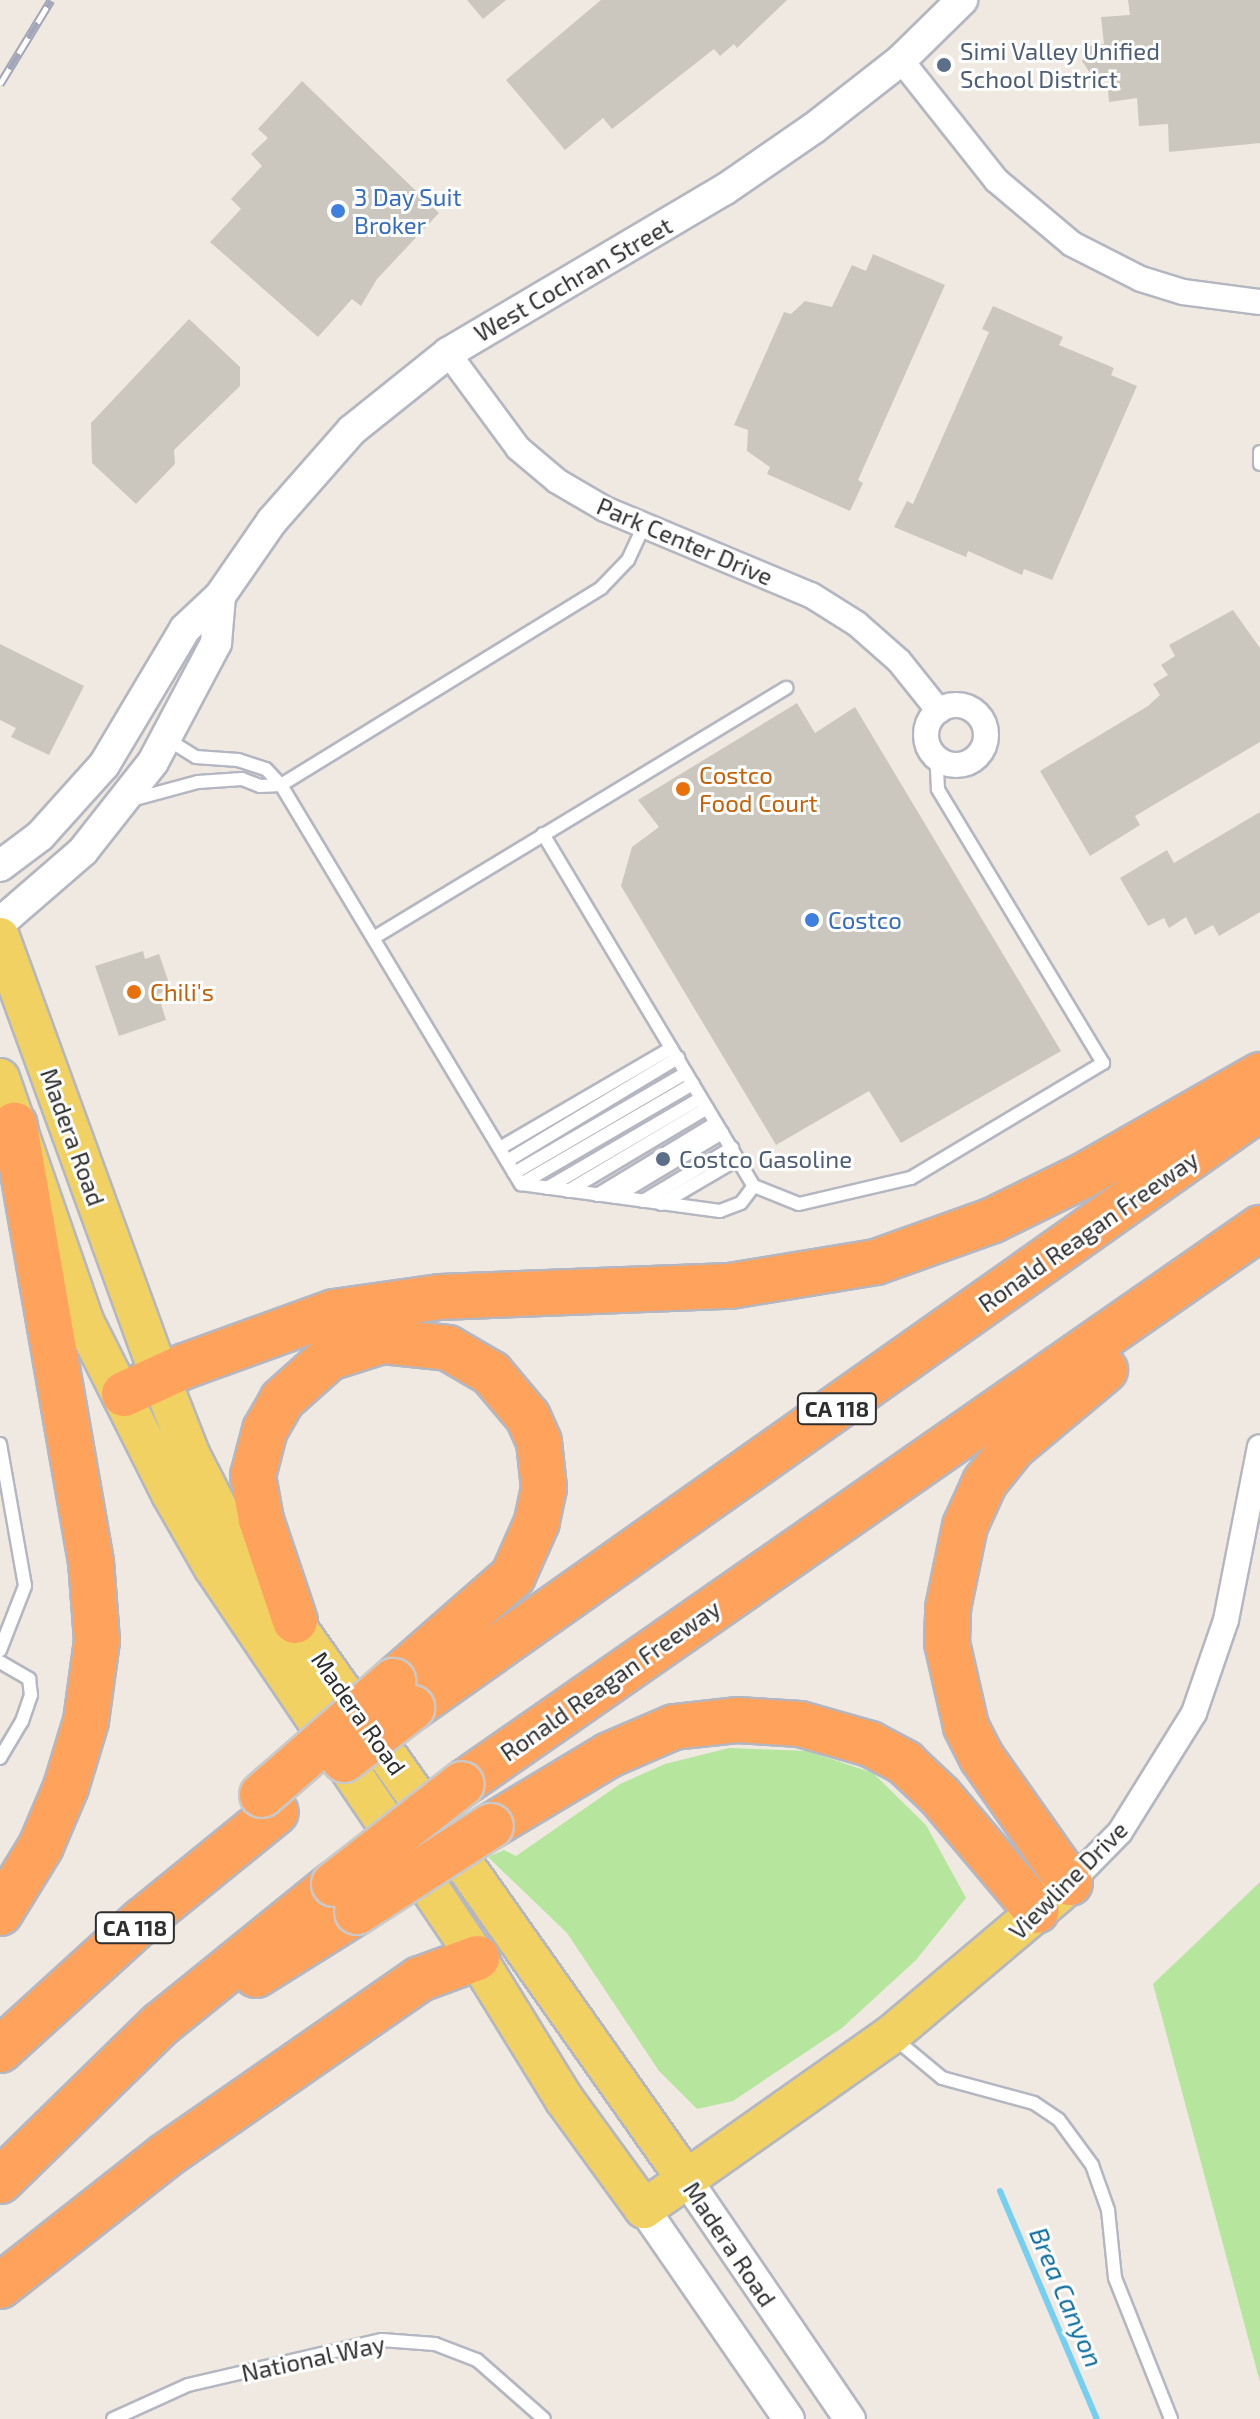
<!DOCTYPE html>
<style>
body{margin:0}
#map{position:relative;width:1260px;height:2419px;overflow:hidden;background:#efe9e1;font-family:"Exo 2",sans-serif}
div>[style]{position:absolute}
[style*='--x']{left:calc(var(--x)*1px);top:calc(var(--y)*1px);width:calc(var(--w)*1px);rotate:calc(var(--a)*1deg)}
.green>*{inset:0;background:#b6e59e}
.stream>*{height:6px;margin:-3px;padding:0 3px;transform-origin:3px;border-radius:3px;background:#75cff0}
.building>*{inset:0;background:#cbc7bf}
.roads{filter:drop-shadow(2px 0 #b4b7c1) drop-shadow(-2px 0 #b4b7c1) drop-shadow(0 2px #b4b7c1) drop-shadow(0 -2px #b4b7c1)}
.service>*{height:12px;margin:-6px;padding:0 6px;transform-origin:6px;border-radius:6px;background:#fff}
.minor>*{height:24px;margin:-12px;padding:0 12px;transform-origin:12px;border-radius:12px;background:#fff}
.minor>.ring{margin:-12px;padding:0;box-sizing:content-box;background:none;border:24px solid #fff;border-radius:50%}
.tertiary>*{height:30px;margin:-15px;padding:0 15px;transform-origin:15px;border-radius:15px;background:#fff}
.primary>*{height:38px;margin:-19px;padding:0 19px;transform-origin:19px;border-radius:19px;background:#f2d163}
.motorway>*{height:44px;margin:-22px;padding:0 22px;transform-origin:22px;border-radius:22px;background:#ffa35c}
.rail>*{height:9px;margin-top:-4.5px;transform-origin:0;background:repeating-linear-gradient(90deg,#fff 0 18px,#a3a6b8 0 36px);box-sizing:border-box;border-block:2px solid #a3a6b8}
.bridges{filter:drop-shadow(2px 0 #c9c9c9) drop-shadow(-2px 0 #c9c9c9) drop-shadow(0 2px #c9c9c9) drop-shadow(0 -2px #c9c9c9)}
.motorway-bridge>*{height:44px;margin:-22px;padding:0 22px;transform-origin:22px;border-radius:22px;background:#ffa35c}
.dots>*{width:22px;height:22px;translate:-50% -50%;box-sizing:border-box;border:4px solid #fff;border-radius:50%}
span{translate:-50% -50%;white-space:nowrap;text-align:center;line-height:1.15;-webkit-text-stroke:6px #fff;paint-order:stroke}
.shield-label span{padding:2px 6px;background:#fff;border:2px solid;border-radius:6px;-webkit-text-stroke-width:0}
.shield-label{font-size:22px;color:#2e2e2e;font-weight:700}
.service-label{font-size:24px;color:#4e5e75}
.left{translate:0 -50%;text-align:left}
.shop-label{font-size:24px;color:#366cbe}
.street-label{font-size:24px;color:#2e2e2e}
.food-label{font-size:24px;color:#c56008}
.water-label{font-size:26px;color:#0d6fa3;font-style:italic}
</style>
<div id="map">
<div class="green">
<i style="clip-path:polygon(729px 1748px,807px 1751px,873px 1773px,926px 1825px,966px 1898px,916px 1960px,842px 2028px,733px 2101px,697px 2109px,659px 2071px,567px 1933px,488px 1857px,504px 1850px,516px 1856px,620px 1784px,665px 1764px)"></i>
<i style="clip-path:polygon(1260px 1882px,1260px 2382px,1153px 1984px)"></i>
</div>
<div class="stream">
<i style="--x:1000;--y:2191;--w:248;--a:67"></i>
</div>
<div class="building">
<i style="clip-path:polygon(467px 0,506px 0,483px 19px)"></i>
<i style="clip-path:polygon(601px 0,787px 0,737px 48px,734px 44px,720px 56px,714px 49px,612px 129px,603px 118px,565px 150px,506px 80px)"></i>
<i style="clip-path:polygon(1128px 0,1260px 0,1260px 143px,1169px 152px,1168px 124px,1139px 126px,1137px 98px,1109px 102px,1107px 74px,1092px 76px,1082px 61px,1090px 46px,1104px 44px,1101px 17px,1130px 15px)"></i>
<i style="clip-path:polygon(302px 81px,439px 213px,377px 279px,361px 306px,352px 299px,318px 337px,210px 242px,241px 209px,231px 199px,262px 166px,251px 154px,268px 138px,258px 129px)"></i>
<i style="clip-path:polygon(873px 254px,945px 285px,858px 480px,863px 483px,850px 511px,767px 474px,770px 467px,747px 451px,748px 430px,734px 425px,784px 312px,791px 314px,805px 301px,832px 307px,852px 265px,866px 271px)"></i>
<i style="clip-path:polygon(993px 306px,1063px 337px,1059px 345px,1114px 368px,1111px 375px,1137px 386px,1052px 580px,1024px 569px,1022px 575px,968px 551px,966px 557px,894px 527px,907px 501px,913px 504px,989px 332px,982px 329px)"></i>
<i style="clip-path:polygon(189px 319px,240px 367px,240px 386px,174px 450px,175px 464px,136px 504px,92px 463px,91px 423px)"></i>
<i style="clip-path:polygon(1233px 610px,1260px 648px,1260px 742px,1135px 816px,1140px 825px,1090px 856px,1040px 771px,1148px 706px,1160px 695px,1153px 684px,1168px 675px,1161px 665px,1175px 656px,1169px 645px)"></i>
<i style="clip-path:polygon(0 644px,84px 686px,49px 755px,11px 737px,16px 728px,0 720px)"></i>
<i style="clip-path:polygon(797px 703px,815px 733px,855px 707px,1061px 1051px,901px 1143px,869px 1091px,776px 1145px,621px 886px,632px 847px,659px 827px,638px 800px)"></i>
<i style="clip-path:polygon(1260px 812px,1260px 912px,1219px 936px,1213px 925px,1195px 935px,1186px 917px,1169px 928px,1164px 918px,1148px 926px,1120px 878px,1167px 850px,1174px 863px)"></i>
<i style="clip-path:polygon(143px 951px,145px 959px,159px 954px,171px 989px,158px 994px,166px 1020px,119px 1036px,95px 966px)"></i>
</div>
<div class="roads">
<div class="service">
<i style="--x:1260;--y:452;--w:12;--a:90"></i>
<i style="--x:167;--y:739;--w:34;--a:32"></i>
<i style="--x:196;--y:757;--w:42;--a:4.1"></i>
<i style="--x:238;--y:760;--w:29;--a:18"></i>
<i style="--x:266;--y:769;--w:22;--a:47"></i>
<i style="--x:281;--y:785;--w:466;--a:59"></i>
<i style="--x:135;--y:799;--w:65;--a:-15.1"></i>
<i style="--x:198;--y:782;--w:44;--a:-3.9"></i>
<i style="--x:242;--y:779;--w:19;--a:21"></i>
<i style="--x:260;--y:786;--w:21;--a:-3"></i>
<i style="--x:281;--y:785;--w:376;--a:-31.6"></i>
<i style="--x:601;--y:588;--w:39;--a:-46"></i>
<i style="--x:628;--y:560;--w:38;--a:-65"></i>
<i style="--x:543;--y:834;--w:410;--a:59.1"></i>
<i style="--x:754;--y:1186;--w:48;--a:21.8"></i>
<i style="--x:799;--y:1204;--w:115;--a:-13.1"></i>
<i style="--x:911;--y:1178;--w:224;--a:-30.9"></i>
<i style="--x:1103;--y:1063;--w:320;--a:-121.1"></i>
<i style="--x:938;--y:789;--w:33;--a:-93"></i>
<i style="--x:375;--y:937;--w:481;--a:-31.2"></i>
<i style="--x:500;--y:1148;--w:198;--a:-30.3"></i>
<i style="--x:507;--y:1161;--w:200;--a:-31.1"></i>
<i style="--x:514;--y:1173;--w:199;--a:-30.2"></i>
<i style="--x:521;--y:1184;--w:201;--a:7.7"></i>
<i style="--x:720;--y:1211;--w:22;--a:-21"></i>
<i style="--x:741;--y:1203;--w:21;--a:-53"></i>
<i style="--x:521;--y:1184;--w:199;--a:-30.2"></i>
<i style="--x:547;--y:1188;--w:178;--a:-30.3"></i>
<i style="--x:568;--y:1191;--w:162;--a:-30.8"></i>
<i style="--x:597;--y:1195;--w:139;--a:-31.2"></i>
<i style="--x:615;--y:1197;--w:125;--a:-30.9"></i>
<i style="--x:643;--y:1201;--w:104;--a:-30.8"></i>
<i style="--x:661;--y:1204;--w:89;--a:-30.3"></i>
<i style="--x:0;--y:1444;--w:144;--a:80"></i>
<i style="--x:25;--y:1586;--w:69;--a:111.3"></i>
<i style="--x:0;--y:1662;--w:34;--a:30"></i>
<i style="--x:29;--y:1679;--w:16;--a:83"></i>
<i style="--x:31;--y:1695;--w:28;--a:109"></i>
<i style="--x:22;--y:1721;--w:43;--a:120.7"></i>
<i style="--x:894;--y:2038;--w:62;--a:39.8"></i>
<i style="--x:942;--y:2078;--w:95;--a:15.2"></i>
<i style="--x:1034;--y:2103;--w:30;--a:34"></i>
<i style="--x:1059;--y:2120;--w:56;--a:53.7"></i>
<i style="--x:1092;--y:2165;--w:48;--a:70.4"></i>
<i style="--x:1108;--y:2210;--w:68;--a:84.1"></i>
<i style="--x:1115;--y:2278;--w:152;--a:68.3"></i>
<i style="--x:113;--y:2419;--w:82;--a:-24.4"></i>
<i style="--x:188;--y:2385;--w:199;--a:-13.1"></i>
<i style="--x:382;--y:2340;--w:53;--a:4.3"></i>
<i style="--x:435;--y:2344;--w:45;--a:20.9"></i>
<i style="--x:477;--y:2360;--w:89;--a:41.4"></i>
</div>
<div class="minor">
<i style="--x:901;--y:60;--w:153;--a:51.6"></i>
<i style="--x:996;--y:180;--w:99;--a:40.1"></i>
<i style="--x:1072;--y:244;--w:77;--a:26.9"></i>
<i style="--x:1141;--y:279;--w:44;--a:17.2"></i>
<i style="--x:1183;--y:292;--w:78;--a:7.4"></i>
<i style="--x:448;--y:353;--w:118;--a:53.6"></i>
<i style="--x:518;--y:448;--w:51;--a:40.2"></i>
<i style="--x:557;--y:481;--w:56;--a:30.3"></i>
<i style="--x:605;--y:509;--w:223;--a:22.7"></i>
<i style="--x:811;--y:595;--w:54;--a:32.2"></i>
<i style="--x:857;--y:624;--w:56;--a:41.4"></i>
<i style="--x:899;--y:661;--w:64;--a:51.3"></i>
<i class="ring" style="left:926px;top:705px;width:36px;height:36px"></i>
<i style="--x:1070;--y:1883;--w:71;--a:-45.6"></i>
<i style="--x:1120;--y:1832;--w:140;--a:-58.1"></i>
<i style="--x:1194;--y:1713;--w:98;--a:-71"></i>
<i style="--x:1226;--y:1620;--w:176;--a:-78.9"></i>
</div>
<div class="tertiary">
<i style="--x:0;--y:866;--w:50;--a:-36.9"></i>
<i style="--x:40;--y:836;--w:96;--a:-48"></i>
<i style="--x:104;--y:765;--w:158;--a:-59.2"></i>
<i style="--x:185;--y:629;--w:48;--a:-43.3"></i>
<i style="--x:220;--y:596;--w:91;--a:-55.3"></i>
<i style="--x:272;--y:521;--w:121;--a:-48.7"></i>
<i style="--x:352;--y:430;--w:123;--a:-38.7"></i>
<i style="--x:448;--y:353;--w:321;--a:-30.6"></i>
<i style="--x:724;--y:190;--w:109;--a:-34.6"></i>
<i style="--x:814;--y:128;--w:110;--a:-38"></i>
<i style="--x:901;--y:60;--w:86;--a:-44.5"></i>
<i style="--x:0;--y:923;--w:110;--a:-40.9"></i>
<i style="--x:83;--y:851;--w:113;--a:-51.8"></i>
<i style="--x:153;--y:762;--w:135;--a:-62.1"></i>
<i style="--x:216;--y:643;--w:47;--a:-85.1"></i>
<i style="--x:686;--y:2179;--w:291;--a:55.7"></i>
<i style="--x:644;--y:2209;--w:255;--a:55.4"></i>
</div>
<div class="primary">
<i style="--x:0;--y:937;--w:468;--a:70"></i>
<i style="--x:160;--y:1377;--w:85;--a:68.6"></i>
<i style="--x:191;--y:1456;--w:85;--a:62.8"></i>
<i style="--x:230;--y:1532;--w:792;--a:54.82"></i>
<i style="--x:0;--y:1078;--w:257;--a:70.9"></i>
<i style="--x:84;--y:1321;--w:194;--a:63.3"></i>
<i style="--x:171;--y:1494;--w:84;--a:60.1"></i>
<i style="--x:213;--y:1567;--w:472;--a:56"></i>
<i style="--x:477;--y:1958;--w:166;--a:58.3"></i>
<i style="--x:564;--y:2099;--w:136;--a:54"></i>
<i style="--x:644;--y:2209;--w:302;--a:-35.2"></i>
<i style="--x:891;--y:2035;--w:220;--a:-40.2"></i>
</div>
<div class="motorway">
<i style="--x:124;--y:1394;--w:67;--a:-24.7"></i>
<i style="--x:185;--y:1366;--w:158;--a:-19.9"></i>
<i style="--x:334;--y:1312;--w:107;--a:-8.1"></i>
<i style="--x:440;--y:1297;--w:290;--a:-2.2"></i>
<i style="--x:730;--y:1286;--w:148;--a:-9.3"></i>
<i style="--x:876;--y:1262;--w:124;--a:-19.7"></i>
<i style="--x:993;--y:1220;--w:100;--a:-26.1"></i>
<i style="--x:1083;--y:1176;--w:204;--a:-29.7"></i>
<i style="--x:295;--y:1621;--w:107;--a:-108.6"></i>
<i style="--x:261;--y:1520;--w:45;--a:-100.3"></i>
<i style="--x:253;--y:1476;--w:48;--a:-75.4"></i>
<i style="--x:265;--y:1430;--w:34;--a:-60"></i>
<i style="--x:282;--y:1400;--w:63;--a:-41.8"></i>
<i style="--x:329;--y:1358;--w:57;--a:-17.5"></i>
<i style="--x:383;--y:1341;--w:65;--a:6.1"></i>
<i style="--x:448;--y:1348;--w:50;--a:30.2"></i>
<i style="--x:491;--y:1373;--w:57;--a:49.9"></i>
<i style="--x:528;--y:1417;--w:27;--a:66"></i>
<i style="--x:539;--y:1442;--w:46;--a:83.8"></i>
<i style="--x:544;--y:1488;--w:35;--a:102"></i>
<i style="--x:537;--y:1522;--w:59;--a:114"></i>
<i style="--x:513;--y:1576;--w:159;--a:138.8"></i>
<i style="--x:412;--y:1708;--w:1039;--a:-35.28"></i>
<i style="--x:462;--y:1784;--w:973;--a:-34.87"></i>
<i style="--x:491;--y:1826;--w:138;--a:-31"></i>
<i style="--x:609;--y:1755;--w:71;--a:-23.3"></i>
<i style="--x:674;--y:1727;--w:63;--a:-6.3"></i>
<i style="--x:737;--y:1720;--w:63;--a:3.6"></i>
<i style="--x:800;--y:1724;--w:73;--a:15.9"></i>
<i style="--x:870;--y:1744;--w:40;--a:28"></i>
<i style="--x:905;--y:1763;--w:48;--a:43.3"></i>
<i style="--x:940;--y:1796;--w:150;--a:49.9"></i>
<i style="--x:1070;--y:1883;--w:153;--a:-125.1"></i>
<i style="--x:982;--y:1758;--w:36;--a:-117"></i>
<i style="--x:966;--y:1726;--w:85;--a:-102.9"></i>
<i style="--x:947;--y:1643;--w:35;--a:-88"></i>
<i style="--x:948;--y:1608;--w:84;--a:-78.3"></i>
<i style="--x:965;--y:1526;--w:48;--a:-65.6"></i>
<i style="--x:985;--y:1482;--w:45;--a:-51.3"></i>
<i style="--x:1013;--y:1447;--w:120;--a:-39.9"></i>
<i style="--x:0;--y:1913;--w:79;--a:-58.5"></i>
<i style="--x:41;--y:1846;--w:64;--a:-67"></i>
<i style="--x:66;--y:1787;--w:69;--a:-73.1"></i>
<i style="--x:86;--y:1721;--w:81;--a:-82.2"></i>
<i style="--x:97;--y:1641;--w:79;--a:-94.3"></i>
<i style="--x:91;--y:1562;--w:444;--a:-99.9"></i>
<i style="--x:256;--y:1975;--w:119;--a:-32"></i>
<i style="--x:0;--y:2050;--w:193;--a:-42.3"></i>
<i style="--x:143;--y:1920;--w:171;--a:-39.1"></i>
<i style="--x:0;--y:2181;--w:225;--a:-44.3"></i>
<i style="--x:161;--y:2024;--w:223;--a:-39"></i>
<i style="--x:0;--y:2286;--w:210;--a:-38.2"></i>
<i style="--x:165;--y:2156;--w:310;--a:-34.8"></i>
<i style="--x:420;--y:1979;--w:61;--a:-20.2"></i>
</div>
</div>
<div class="rail">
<i style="--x:0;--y:84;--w:98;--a:-58.7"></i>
</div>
<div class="bridges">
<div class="motorway-bridge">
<i style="--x:344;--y:1760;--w:86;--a:-37.4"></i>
<i style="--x:262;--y:1795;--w:174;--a:-41"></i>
<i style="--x:334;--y:1884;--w:162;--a:-38"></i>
<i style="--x:357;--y:1912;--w:159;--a:-32.7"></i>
</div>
</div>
<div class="dots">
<i style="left:944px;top:65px;background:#5c6f8a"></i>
<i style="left:338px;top:211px;background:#3f7fe0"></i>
<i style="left:683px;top:789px;background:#e8710a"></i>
<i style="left:812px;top:920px;background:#3f7fe0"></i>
<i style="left:134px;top:992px;background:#e8710a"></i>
<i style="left:663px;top:1159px;background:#5c6f8a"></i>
</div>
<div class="shield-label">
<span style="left:837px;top:1409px">CA 118</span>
<span style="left:135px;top:1928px">CA 118</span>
</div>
<div class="service-label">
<span class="left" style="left:960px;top:65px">Simi Valley Unified<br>School District</span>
<span class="left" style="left:679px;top:1159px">Costco Gasoline</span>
</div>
<div class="shop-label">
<span class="left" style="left:354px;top:211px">3 Day Suit<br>Broker</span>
<span class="left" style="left:828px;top:920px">Costco</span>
</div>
<div class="street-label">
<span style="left:573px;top:279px;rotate:-30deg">West Cochran Street</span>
<span style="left:685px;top:541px;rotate:23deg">Park Center Drive</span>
<span style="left:73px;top:1137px;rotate:70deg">Madera Road</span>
<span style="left:1088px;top:1231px;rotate:-35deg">Ronald Reagan Freeway</span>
<span style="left:610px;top:1680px;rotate:-35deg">Ronald Reagan Freeway</span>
<span style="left:359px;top:1713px;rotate:55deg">Madera Road</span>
<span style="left:1068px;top:1880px;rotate:-45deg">Viewline Drive</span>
<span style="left:730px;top:2244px;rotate:56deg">Madera Road</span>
<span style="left:313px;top:2358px;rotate:-12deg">National Way</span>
</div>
<div class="food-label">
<span class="left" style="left:699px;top:789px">Costco<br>Food Court</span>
<span class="left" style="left:150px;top:992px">Chili's</span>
</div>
<div class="water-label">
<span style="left:1067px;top:2297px;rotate:67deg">Brea Canyon</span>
</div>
</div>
